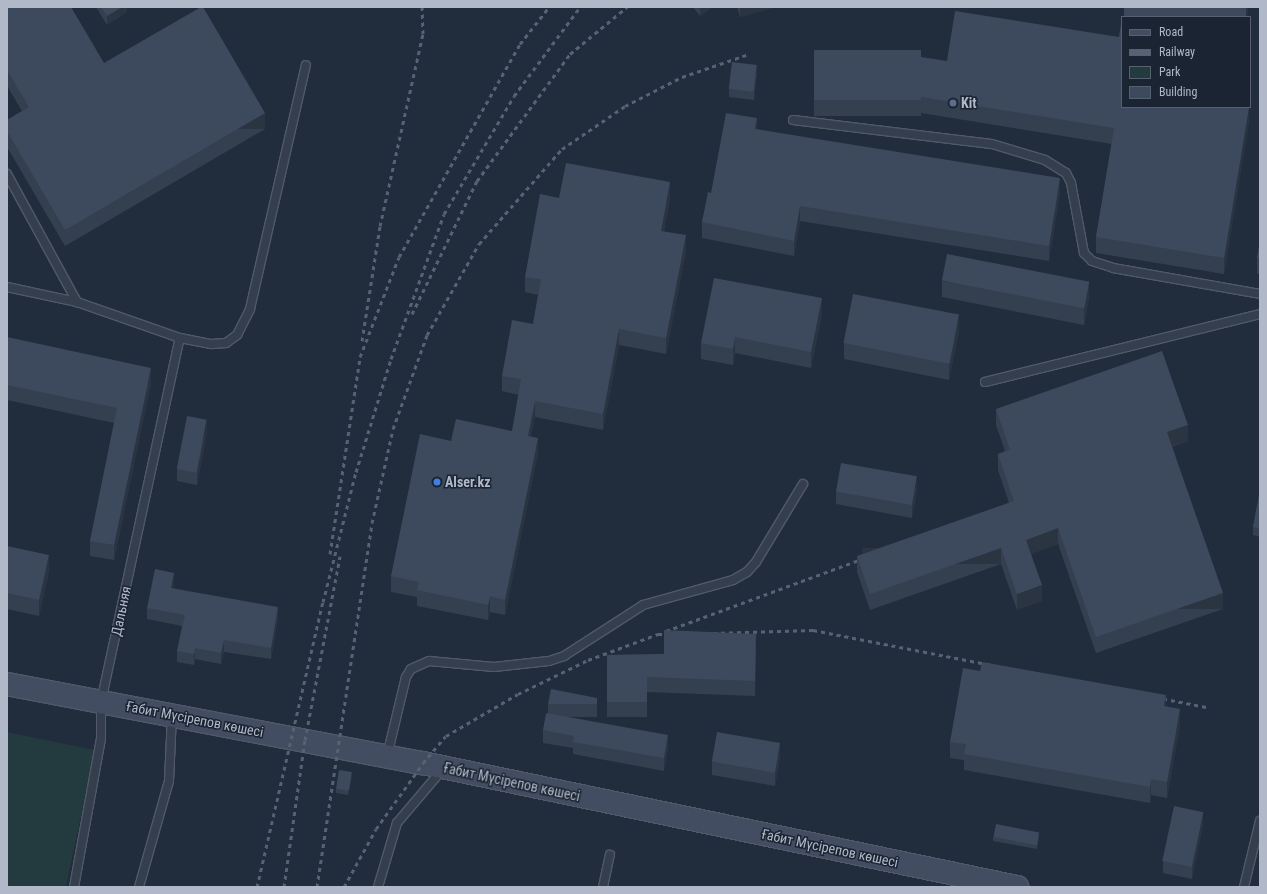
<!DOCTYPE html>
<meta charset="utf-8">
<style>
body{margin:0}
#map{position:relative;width:1267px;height:894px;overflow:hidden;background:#212c3d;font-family:"Roboto Condensed",sans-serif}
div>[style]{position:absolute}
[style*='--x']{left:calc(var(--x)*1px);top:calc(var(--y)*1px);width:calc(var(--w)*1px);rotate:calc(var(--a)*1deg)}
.green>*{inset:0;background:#233a3e}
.roads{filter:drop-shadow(1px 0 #515968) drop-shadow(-1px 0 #515968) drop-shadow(0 1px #515968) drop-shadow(0 -1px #515968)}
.lane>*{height:8px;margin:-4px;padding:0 4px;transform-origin:4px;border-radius:4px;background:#353e4d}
.secondary>*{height:22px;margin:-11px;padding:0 11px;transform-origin:11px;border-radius:11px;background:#434d61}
.rail>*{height:3px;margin-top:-1.5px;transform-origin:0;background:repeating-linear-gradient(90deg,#576275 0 4px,transparent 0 8px)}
.wall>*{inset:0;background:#344050}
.shaded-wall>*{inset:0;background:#2b3441;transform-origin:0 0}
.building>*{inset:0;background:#3d4a5d;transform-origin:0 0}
.dots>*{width:11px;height:11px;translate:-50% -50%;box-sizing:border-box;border:2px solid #1b2432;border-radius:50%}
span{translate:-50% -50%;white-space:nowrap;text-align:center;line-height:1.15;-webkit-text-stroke:3px #1b2432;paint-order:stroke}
.poi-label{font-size:14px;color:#b1b9c9;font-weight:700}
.left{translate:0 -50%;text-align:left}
.street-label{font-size:14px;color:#b1b9c9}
.frame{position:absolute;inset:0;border:8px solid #b1b9c9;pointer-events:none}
.legend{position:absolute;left:1121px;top:16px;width:130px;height:92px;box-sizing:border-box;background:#1b2432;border:1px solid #57606e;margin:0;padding:5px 7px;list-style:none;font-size:12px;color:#b1b9c9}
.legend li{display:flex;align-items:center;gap:8px;height:20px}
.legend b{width:20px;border:1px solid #57606e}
</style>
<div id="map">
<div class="green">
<i style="clip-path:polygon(7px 732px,95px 750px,66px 887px,7px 887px)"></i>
</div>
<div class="roads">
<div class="lane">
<i style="--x:793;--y:120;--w:200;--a:6.9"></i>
<i style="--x:992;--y:144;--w:55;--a:16.8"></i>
<i style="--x:1045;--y:160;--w:25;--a:32"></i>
<i style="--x:1066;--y:173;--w:11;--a:63"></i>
<i style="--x:1071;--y:183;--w:71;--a:79.5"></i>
<i style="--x:1084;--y:253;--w:11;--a:45"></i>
<i style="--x:1092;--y:261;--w:22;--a:18"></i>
<i style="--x:1113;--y:268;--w:149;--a:10"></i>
<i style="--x:7;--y:174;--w:146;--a:61.3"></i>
<i style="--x:77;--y:302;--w:109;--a:19.3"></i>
<i style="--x:180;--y:338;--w:32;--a:11"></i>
<i style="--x:211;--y:344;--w:15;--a:-4"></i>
<i style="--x:226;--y:343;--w:14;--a:-36"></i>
<i style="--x:237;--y:335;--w:29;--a:-63"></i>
<i style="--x:250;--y:309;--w:250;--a:-77.1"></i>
<i style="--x:7;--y:287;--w:72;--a:12.1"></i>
<i style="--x:985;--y:382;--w:283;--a:-13.9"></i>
<i style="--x:387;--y:756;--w:81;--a:-76.5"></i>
<i style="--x:406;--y:677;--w:9;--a:-58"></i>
<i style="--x:411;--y:669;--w:20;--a:-24"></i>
<i style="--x:429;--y:661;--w:65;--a:5.3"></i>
<i style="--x:494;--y:667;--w:55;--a:-6.2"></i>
<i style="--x:549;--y:661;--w:16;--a:-18"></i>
<i style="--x:564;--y:656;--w:94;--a:-32.8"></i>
<i style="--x:643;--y:605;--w:93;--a:-15.5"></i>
<i style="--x:733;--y:580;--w:16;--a:-30"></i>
<i style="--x:747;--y:572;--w:13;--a:-48"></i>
<i style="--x:756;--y:562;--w:91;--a:-58.9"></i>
<i style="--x:74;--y:887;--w:151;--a:-79.7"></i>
<i style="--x:101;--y:738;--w:36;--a:-90"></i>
<i style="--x:101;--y:702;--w:372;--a:-77.8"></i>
<i style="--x:139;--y:887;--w:110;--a:-74.2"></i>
<i style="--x:169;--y:781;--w:65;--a:-87.4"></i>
<i style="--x:378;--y:887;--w:67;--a:-73.5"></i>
<i style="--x:397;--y:823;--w:70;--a:-49.7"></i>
<i style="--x:603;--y:887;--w:33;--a:-78"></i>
<i style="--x:1244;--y:887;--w:68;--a:-76.4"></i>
</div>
<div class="secondary">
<i style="--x:7;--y:684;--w:423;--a:10.8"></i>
<i style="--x:423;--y:763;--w:607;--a:11.79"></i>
</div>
</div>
<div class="rail">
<i style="--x:412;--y:314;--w:148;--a:-64"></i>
<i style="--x:477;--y:181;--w:157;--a:-53.8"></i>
<i style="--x:570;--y:54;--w:74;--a:-39.5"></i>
<i style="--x:362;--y:341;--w:116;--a:-81.1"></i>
<i style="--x:380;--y:226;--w:197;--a:-77.4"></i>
<i style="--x:423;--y:34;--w:27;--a:-92"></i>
<i style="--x:330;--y:554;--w:199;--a:-81.3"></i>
<i style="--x:360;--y:357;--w:107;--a:-68.7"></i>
<i style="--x:399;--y:257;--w:245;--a:-60.4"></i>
<i style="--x:520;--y:44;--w:47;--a:-51.9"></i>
<i style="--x:666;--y:631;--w:214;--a:-20.2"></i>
<i style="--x:713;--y:633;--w:100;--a:-1.7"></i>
<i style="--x:813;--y:630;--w:182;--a:11.1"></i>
<i style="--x:1155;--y:697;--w:52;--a:11.1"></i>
<i style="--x:257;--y:887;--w:293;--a:-77"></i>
<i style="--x:323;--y:602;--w:134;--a:-75.8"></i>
<i style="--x:356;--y:472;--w:118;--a:-72.8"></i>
<i style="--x:391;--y:359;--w:154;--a:-69.9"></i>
<i style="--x:444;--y:214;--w:137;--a:-59.3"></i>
<i style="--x:514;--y:96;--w:111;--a:-53.4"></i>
<i style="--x:284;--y:887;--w:148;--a:-81.9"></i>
<i style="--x:305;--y:740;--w:187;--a:-79.2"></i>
<i style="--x:317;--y:887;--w:368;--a:-81.4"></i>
<i style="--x:372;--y:523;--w:96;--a:-77.4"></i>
<i style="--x:393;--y:429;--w:100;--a:-70.1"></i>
<i style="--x:427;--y:335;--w:105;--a:-60.3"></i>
<i style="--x:479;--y:244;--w:126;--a:-48.9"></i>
<i style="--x:562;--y:149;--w:76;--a:-34.3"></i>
<i style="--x:625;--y:106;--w:64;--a:-27"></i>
<i style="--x:682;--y:77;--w:68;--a:-19"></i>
<i style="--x:344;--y:887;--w:66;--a:-61.1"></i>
<i style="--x:376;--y:829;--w:81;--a:-54.5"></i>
<i style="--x:423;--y:763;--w:35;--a:-50"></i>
<i style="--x:446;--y:736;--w:83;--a:-30.3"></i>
<i style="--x:518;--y:694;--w:78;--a:-25.9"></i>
<i style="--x:588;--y:660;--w:75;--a:-20.4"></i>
<i style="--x:658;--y:634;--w:17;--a:0"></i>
</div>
<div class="wall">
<i style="clip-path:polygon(7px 7px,104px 63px,265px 129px,65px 246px,7px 147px,7px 120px,22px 111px,7px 86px)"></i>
<i style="clip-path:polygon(96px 7px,127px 7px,127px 12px,107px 25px)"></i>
<i style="clip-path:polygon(693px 7px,713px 7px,700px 16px)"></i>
<i style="clip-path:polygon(737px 7px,776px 7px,740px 17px)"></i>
<i style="clip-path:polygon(814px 50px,921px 57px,1122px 107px,1249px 107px,1249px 121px,1224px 274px,1096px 253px,1096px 237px,1112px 144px,921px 113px,921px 116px,814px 116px)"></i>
<i style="clip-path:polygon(757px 73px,754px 100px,729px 97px,729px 89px)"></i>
<i style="clip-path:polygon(757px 129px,1060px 193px,1049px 261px,800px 221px,794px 256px,702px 238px,702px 222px,711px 193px)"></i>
<i style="clip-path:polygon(559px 198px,670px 198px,664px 231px,686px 251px,666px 354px,619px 345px,603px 430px,535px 417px,531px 436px,538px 453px,505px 615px,490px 612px,488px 620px,417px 606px,417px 597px,391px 592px,391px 576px,451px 441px,512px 431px,519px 395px,502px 391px,502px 376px,533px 324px,538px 295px,525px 292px,525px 277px)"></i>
<i style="clip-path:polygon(1260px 241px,1260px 274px,1257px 274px,1257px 258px)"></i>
<i style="clip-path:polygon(942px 281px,1089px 298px,1084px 325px,942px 297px)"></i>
<i style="clip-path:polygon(822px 314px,811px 368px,735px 353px,733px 365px,701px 359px,701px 343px)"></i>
<i style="clip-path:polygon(959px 331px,949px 380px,844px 359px,844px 343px)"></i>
<i style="clip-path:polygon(7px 337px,151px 383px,114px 560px,90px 556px,90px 541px,114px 423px,7px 400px)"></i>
<i style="clip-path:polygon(996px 409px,1188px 441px,1172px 447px,1223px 609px,1096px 653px,1058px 544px,1031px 554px,1042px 601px,1017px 610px,1001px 564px,870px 610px,857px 572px,857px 556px,1009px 503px,998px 470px,998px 454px,1005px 451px,996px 425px)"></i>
<i style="clip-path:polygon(207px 432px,197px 485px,177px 481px,177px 469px)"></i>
<i style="clip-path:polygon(917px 489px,912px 518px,836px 504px,836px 492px)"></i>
<i style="clip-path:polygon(1260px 490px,1260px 537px,1253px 535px,1253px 527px)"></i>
<i style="clip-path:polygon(7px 546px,49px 571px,39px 616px,7px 609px)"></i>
<i style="clip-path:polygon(174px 584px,173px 588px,278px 618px,271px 659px,224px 652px,221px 664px,195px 659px,194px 665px,177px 662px,177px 651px,182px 626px,147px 619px,147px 608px)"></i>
<i style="clip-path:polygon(756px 649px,755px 696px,647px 692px,647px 717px,607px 717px,607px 655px,664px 654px)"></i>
<i style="clip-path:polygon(597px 698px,597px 717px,567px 717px,668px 747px,664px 771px,573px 754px,573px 748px,543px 743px,543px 730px,548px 713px,548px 704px)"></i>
<i style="clip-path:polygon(1166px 707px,1180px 725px,1167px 798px,1151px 795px,1150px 803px,964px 770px,964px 760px,950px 758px,950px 742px)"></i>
<i style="clip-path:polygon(780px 756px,775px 786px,712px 775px,712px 762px)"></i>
<i style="clip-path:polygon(352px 776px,348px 795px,336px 793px,336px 789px)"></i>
<i style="clip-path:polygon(1203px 824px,1192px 879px,1163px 873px,1163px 861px)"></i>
<i style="clip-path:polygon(1039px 836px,1037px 849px,993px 841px,993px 837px)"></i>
</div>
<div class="shaded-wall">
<i style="clip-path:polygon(122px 7px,127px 7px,127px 12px,107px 25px,107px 16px)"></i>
<i style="clip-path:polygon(700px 7px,713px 7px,700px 16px)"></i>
<i style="clip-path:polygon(740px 7px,776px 7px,740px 17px)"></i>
<i style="clip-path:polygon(1246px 7px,1249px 7px,1247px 17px,1245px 17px)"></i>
<i style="clip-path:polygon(757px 65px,757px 73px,754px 100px,754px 92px)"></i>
<i style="clip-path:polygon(1249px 107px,1249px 121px,1224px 274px,1224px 258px)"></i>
<i style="left:265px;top:113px;width:16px;height:232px;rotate:90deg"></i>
<i style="clip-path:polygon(757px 118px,757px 134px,755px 129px)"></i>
<i style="clip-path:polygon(1060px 178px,1060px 193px,1049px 261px,1049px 246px)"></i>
<i style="clip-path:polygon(670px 182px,670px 198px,661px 246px,661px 231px)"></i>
<i style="clip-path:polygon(800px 206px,800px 221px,794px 256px,794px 241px)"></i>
<i style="clip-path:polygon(686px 235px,686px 251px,666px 354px,666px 338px)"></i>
<i style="clip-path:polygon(1089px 282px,1089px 298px,1084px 325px,1084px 309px)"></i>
<i style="clip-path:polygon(822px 298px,822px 314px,811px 368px,811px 352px)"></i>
<i style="clip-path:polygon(959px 315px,959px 331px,949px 380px,949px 364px)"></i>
<i style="clip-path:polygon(619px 329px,619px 345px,603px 430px,603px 414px)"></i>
<i style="clip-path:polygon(735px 337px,735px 353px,733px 365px,733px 349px)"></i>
<i style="clip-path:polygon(151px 368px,151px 383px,114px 560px,114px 545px)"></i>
<i style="clip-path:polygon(535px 401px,535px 417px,528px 452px,528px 436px)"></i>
<i style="clip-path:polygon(207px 420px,207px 432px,197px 485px,197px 473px)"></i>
<i style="clip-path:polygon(1188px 425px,1188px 441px,1167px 448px,1167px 432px)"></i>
<i style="clip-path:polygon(538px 438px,538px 453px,505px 615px,505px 600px)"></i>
<i style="clip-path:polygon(917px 477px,917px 489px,912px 518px,912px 505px)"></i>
<i style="clip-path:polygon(1058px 528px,1058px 544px,1026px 556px,1026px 540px)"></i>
<i style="left:1001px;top:548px;width:16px;height:139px;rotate:90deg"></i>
<i style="clip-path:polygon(49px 555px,49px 571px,39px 616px,39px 600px)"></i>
<i style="clip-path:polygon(174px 573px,174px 584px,171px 599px,171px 588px)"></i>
<i style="clip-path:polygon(1042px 585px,1042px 601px,1017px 610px,1017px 594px)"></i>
<i style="left:1223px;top:593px;width:16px;height:134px;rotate:90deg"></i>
<i style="clip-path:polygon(490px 596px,490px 612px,488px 620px,488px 605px)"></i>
<i style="clip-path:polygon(278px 607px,278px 618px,271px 659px,271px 648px)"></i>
<i style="clip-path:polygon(756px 634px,756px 649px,755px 696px,755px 681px)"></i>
<i style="clip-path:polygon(224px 640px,224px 652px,221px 664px,221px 653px)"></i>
<i style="clip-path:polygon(195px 648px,195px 659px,194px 665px,194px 654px)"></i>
<i style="clip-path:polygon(1166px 695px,1166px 711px,1164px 706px)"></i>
<i style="clip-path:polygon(1180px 709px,1180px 725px,1167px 798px,1167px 782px)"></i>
<i style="clip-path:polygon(668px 735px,668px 747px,664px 771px,664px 758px)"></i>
<i style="clip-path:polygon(780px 743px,780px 756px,775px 786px,775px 773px)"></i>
<i style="clip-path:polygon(352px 772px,352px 776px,348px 795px,348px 791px)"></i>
<i style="clip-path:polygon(1151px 779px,1151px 795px,1150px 803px,1150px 787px)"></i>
<i style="clip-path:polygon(1203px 812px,1203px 824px,1192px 879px,1192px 867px)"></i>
</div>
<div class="building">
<i style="clip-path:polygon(7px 7px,71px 7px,104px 63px,201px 7px,203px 7px,265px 113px,65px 230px,7px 131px,7px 120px,29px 107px,7px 70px)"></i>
<i style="clip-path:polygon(101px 7px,122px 7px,107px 16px)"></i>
<i style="left:1124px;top:7px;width:122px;height:10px"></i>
<i style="clip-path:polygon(955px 11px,1119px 37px,1122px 17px,1122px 107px,1249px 107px,1224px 258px,1096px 237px,1114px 128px,921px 97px,921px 100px,814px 100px,814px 50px,921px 50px,921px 57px,947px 61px)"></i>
<i style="left:732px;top:62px;width:25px;height:27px;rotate:7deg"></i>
<i style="clip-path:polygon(726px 113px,757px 118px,755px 129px,1060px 178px,1049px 246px,800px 206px,794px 241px,702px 222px,708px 192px,711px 193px)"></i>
<i style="clip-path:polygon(566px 163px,670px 182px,661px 231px,686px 235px,666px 338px,619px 329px,603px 414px,535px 401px,528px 436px,538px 438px,505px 600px,490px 596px,488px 605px,417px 590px,419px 582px,391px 576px,420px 434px,451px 441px,456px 419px,512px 431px,521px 379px,502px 376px,512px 320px,533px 324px,541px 279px,525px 277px,540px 194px,559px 198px)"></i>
<i style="clip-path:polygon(1260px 241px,1260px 258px,1257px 258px)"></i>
<i style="left:947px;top:254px;width:145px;height:27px;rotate:11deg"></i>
<i style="clip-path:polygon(714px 278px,822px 298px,811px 352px,735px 337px,733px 349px,701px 343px)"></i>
<i style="left:853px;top:294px;width:108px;height:50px;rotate:11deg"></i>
<i style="clip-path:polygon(7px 337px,151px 368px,114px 545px,90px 541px,117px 408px,7px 385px)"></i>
<i style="clip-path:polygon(1162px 351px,1188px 425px,1167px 432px,1223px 593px,1096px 637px,1058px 528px,1026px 540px,1042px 585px,1017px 594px,1001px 548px,870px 594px,857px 556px,1014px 501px,998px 454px,1010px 450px,996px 409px)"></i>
<i style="left:187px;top:416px;width:20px;height:54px;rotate:11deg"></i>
<i style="left:841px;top:463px;width:77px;height:29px;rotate:10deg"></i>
<i style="clip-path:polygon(1260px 490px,1260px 528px,1253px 527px)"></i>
<i style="clip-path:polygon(7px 546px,49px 555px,39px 600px,7px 593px)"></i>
<i style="clip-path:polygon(155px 569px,174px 573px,171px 588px,278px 607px,271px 648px,224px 640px,221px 653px,195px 648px,194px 654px,177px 651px,185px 615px,147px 608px)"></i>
<i style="clip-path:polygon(664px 630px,756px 634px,755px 681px,647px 677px,647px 702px,607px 702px,607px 655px,664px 654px)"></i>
<i style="clip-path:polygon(982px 662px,1166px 695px,1164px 706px,1180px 709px,1167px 782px,1151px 779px,1150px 787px,964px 754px,966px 744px,950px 742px,963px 668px,980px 671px)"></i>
<i style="clip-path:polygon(551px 689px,597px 698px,597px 704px,548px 704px)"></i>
<i style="clip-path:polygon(546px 713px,668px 735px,664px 758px,573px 742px,574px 736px,543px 730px)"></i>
<i style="left:717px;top:732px;width:64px;height:30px;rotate:10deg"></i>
<i style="left:339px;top:770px;width:13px;height:19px;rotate:9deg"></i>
<i style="left:1174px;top:806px;width:30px;height:56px;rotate:12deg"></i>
<i style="left:996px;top:824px;width:44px;height:13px;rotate:11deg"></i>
</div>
<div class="dots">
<i style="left:953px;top:103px;background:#5c6f8a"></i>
<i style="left:437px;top:482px;background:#3f7fe0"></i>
</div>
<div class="poi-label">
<span class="left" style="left:961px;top:103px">Kit</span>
<span class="left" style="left:445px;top:482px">Alser.kz</span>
</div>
<div class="street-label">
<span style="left:121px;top:611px;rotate:-78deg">Дальняя</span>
<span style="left:195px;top:719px;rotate:11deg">Ғабит Мүсірепов көшесі</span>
<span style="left:512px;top:782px;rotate:12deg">Ғабит Мүсірепов көшесі</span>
<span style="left:830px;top:848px;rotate:12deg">Ғабит Мүсірепов көшесі</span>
</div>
<div class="frame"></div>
<ul class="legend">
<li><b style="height:5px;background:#434d61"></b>Road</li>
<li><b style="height:5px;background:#576275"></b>Railway</li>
<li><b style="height:11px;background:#233a3e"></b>Park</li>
<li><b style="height:11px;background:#3d4a5d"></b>Building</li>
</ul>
</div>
